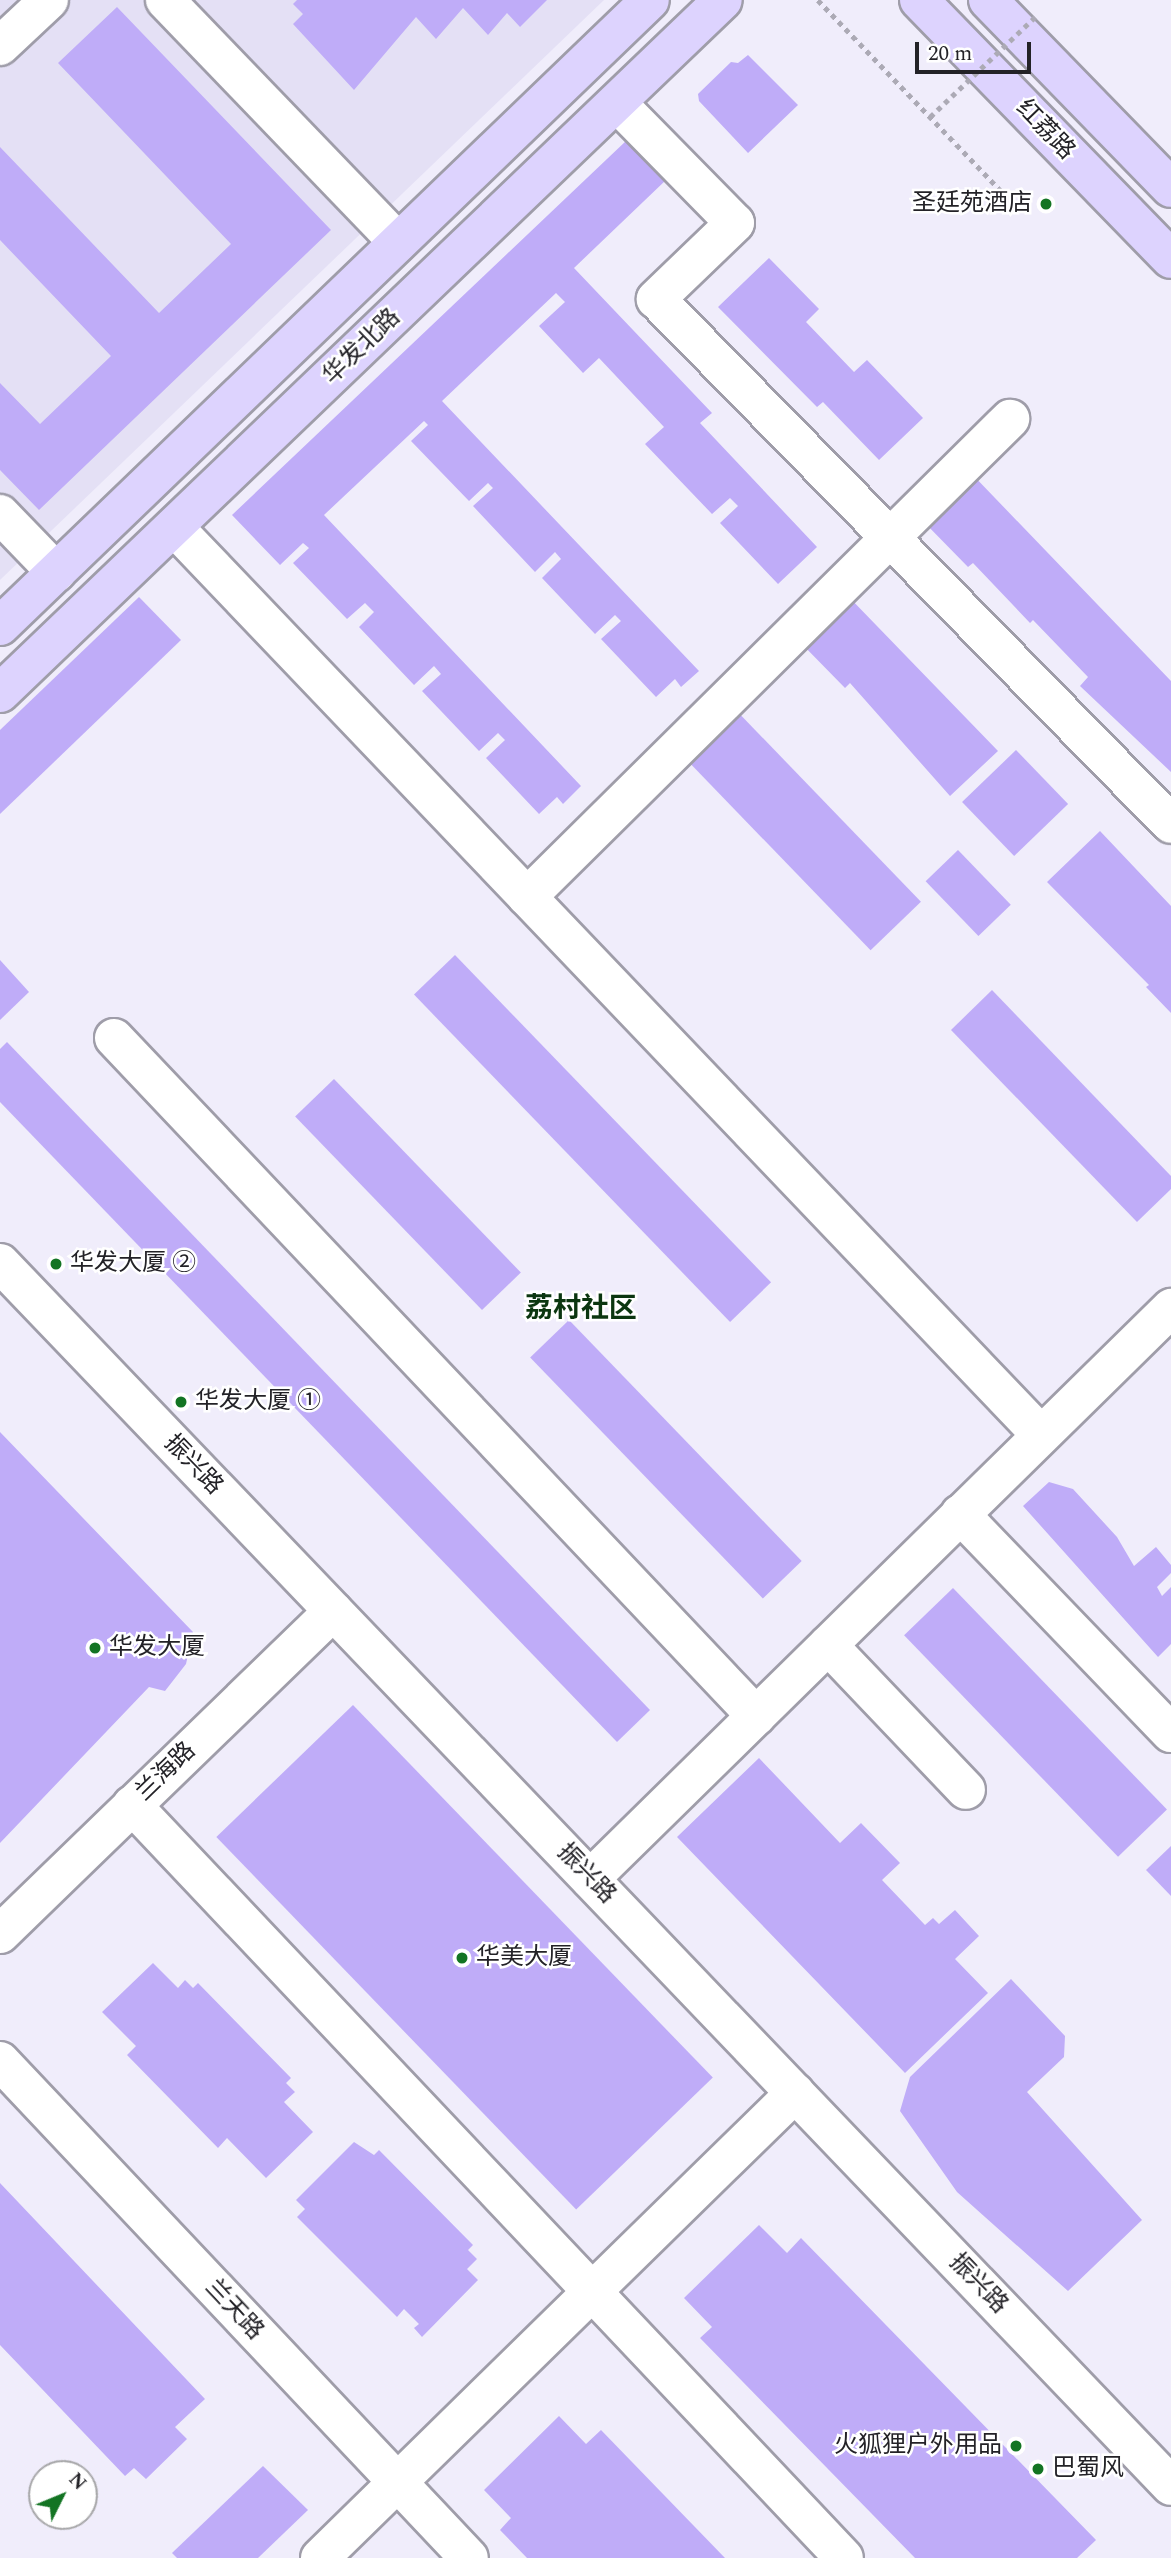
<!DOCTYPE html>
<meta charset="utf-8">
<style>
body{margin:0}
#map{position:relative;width:1171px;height:2558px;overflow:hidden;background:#f0edfb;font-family:Spectral,"Noto Sans SC",serif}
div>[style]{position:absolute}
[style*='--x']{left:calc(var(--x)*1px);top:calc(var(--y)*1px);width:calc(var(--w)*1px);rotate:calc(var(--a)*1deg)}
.built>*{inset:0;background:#e4e0f5}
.building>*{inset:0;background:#bfacf8;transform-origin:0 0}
.path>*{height:4.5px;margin-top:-2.25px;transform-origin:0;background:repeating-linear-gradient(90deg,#acaab5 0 5px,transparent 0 10px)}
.roads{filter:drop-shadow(2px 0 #9f9da9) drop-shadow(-2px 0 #9f9da9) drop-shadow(0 2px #9f9da9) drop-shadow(0 -2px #9f9da9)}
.minor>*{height:38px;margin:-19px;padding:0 19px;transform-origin:19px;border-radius:19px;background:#fff}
.major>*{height:38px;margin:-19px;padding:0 19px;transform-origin:19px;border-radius:19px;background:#ddd3fe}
.path-bridge>*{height:4.5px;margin-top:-2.25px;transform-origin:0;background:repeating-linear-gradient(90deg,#acaab5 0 5px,transparent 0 10px)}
.dots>*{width:19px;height:19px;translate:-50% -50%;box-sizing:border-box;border:4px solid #fff;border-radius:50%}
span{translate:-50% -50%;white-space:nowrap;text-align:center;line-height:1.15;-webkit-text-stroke:5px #fff;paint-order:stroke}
.street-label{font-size:24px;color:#232227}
.poi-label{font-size:24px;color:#232227}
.right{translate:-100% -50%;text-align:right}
.left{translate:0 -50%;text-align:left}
.quarter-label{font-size:28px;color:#0b3610;font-weight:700}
.north{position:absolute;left:28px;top:2460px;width:70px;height:70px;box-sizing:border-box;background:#fff;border:2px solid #a7a7a9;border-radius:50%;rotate:47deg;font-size:19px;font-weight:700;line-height:28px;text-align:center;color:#232227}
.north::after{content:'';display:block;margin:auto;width:24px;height:32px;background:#137423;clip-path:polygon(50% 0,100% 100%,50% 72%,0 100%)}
.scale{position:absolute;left:915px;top:42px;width:116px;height:32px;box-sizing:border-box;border:4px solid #232227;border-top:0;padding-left:9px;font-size:21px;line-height:24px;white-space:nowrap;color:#232227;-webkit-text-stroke:5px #fff;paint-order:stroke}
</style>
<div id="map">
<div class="built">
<i style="clip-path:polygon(0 0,604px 0,0 580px)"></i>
</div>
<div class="building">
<i style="clip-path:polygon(297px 0,547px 0,520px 27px,507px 13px,488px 35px,463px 8px,436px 39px,416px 17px,354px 90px,293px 24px,303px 14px,293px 4px)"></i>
<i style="clip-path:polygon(117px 7px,331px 230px,39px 510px,0 470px,0 383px,40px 424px,111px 356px,0 240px,0 147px,159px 313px,231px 244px,58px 63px)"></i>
<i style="clip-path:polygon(748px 55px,798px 105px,748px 153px,699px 101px,698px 94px,731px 62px,738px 63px)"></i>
<i style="clip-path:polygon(627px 140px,666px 180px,574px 268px,712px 413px,700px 423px,817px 547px,778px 584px,720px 523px,738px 506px,730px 498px,712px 514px,645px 444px,664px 427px,599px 358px,583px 373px,539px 326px,565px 302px,556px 293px,442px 401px,699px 671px,681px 687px,675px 679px,656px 697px,601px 639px,621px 621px,615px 615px,595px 634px,542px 578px,561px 559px,555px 552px,535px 572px,473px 506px,493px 488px,488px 483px,469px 501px,411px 441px,428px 425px,424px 421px,324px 515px,581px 786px,563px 804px,557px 797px,539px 814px,486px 758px,505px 740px,498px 733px,479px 751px,422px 691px,441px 674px,434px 666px,414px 685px,359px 627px,374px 612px,365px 603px,347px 619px,293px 563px,309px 548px,303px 543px,280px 565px,232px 515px)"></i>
<i style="clip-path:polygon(769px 258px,819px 309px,806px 322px,854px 372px,867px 360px,923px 418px,879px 460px,823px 402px,817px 407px,718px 307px)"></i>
<i style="clip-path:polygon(970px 472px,1171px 681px,1171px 772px,1080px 686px,1088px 677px,1033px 620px,1030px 623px,973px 563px,968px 567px,921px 519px)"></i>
<i style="clip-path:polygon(846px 594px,998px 751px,950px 796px,850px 683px,845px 688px,798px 640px)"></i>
<i style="clip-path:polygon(139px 597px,181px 640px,0 814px,0 730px)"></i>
<i style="left:732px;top:706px;width:272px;height:70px;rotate:46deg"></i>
<i style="left:1016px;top:750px;width:75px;height:75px;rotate:46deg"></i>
<i style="clip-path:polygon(1100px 831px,1171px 906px,1171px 1013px,1146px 987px,1149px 985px,1047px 882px)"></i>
<i style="left:958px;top:850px;width:76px;height:45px;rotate:46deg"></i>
<i style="left:455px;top:955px;width:455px;height:57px;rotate:46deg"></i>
<i style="clip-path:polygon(0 960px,29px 992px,0 1020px)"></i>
<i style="clip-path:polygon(992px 990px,1171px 1176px,1171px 1189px,1137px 1222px,951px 1030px)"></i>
<i style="clip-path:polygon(7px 1042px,650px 1710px,617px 1742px,0 1102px,0 1049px)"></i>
<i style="left:334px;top:1079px;width:269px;height:54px;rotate:46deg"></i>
<i style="left:569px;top:1320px;width:335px;height:54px;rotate:46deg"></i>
<i style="clip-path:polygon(0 1432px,193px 1632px,186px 1664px,165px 1691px,149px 1687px,0 1843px)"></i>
<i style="clip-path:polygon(1049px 1482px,1073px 1489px,1117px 1537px,1134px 1566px,1156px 1547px,1171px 1565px,1171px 1573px,1157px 1587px,1162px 1596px,1171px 1587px,1171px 1644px,1158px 1657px,1023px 1506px)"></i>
<i style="left:953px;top:1588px;width:308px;height:68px;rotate:46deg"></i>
<i style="left:353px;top:1705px;width:518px;height:190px;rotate:46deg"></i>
<i style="clip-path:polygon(759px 1758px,840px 1843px,861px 1823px,900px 1863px,882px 1880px,925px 1925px,933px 1918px,939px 1924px,955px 1910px,979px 1936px,955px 1959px,988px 1993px,905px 2073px,677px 1837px)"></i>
<i style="clip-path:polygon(1171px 1846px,1171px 1896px,1146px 1870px)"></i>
<i style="clip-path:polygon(153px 1963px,178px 1988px,185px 1980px,193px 1988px,198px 1983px,291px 2078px,286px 2083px,295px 2092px,284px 2102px,313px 2132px,266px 2178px,227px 2138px,218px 2148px,127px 2055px,136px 2046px,102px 2012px)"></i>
<i style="clip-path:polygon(1011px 1979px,1065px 2036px,1064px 2057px,1027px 2092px,1142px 2220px,1068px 2291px,957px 2192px,900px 2111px,910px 2077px)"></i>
<i style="clip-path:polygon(354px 2142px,374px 2155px,379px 2150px,473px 2245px,468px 2250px,477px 2259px,467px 2269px,478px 2280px,422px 2337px,414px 2328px,419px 2324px,404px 2309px,397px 2317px,297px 2217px,305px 2209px,296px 2200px)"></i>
<i style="clip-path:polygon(0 2183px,205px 2399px,175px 2427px,187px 2439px,146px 2479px,134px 2468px,125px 2476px,0 2345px)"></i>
<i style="clip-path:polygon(759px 2225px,787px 2253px,801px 2238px,1096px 2540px,1077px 2558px,915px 2558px,700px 2338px,712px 2327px,684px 2298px)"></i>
<i style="clip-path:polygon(559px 2416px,586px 2444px,601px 2430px,725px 2558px,527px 2558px,500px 2530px,511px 2518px,484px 2490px)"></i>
<i style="clip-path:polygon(263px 2466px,308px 2510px,258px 2558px,177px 2558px,172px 2553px)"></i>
</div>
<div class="path">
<i style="--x:818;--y:0;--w:272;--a:46.2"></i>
</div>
<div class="roads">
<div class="minor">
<i style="--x:165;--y:0;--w:336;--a:46.1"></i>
<i style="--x:0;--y:46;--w:67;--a:-43.2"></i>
<i style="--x:617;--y:103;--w:168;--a:45.5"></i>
<i style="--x:735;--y:223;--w:110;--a:136.1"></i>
<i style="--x:656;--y:299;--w:735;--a:45.55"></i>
<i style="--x:0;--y:514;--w:81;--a:46"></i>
<i style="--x:174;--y:527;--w:1255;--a:46.32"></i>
<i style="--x:527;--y:897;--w:680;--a:-44.7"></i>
<i style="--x:114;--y:1038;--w:934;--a:46.56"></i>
<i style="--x:0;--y:1263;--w:1693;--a:46.24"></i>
<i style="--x:960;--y:1514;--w:304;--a:46.1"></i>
<i style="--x:828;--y:1645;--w:200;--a:46.4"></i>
<i style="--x:132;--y:1805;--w:1036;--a:46.6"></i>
<i style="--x:590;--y:1879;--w:815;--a:-44.5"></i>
<i style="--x:0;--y:1934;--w:464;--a:-44.1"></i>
<i style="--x:0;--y:2061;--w:683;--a:46.66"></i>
<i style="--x:320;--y:2558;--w:665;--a:-44.39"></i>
</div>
<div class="major">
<i style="--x:919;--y:0;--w:361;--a:45.8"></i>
<i style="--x:988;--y:0;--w:262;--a:45.8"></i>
<i style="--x:0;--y:626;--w:902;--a:-43.92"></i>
<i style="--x:0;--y:693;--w:1001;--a:-43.79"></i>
</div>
</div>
<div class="path-bridge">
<i style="--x:930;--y:117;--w:146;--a:-43.6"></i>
</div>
<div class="dots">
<i style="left:1046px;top:204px;background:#137423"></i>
<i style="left:56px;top:1264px;background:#137423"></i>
<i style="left:181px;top:1402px;background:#137423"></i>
<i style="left:95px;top:1648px;background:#137423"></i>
<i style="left:462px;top:1958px;background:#137423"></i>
<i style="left:1016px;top:2446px;background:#137423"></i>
<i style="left:1038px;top:2469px;background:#137423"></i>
</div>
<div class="street-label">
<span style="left:1045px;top:130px;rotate:46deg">红荔路</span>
<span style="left:362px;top:347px;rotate:-44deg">华发北路</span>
<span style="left:193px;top:1465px;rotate:46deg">振兴路</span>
<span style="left:166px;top:1772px;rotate:-44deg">兰海路</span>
<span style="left:586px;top:1874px;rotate:46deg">振兴路</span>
<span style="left:978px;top:2284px;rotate:46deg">振兴路</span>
<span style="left:234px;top:2310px;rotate:47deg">兰天路</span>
</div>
<div class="poi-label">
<span class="right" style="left:1032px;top:204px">圣廷苑酒店</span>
<span class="left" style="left:70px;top:1264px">华发大厦 ②</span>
<span class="left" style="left:195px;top:1402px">华发大厦 ①</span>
<span class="left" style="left:109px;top:1648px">华发大厦</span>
<span class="left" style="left:476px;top:1958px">华美大厦</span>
<span class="right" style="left:1002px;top:2446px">火狐狸户外用品</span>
<span class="left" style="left:1052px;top:2469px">巴蜀风</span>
</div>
<div class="quarter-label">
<span style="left:581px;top:1309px">荔村社区</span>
</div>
<div class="north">N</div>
<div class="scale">20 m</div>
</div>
